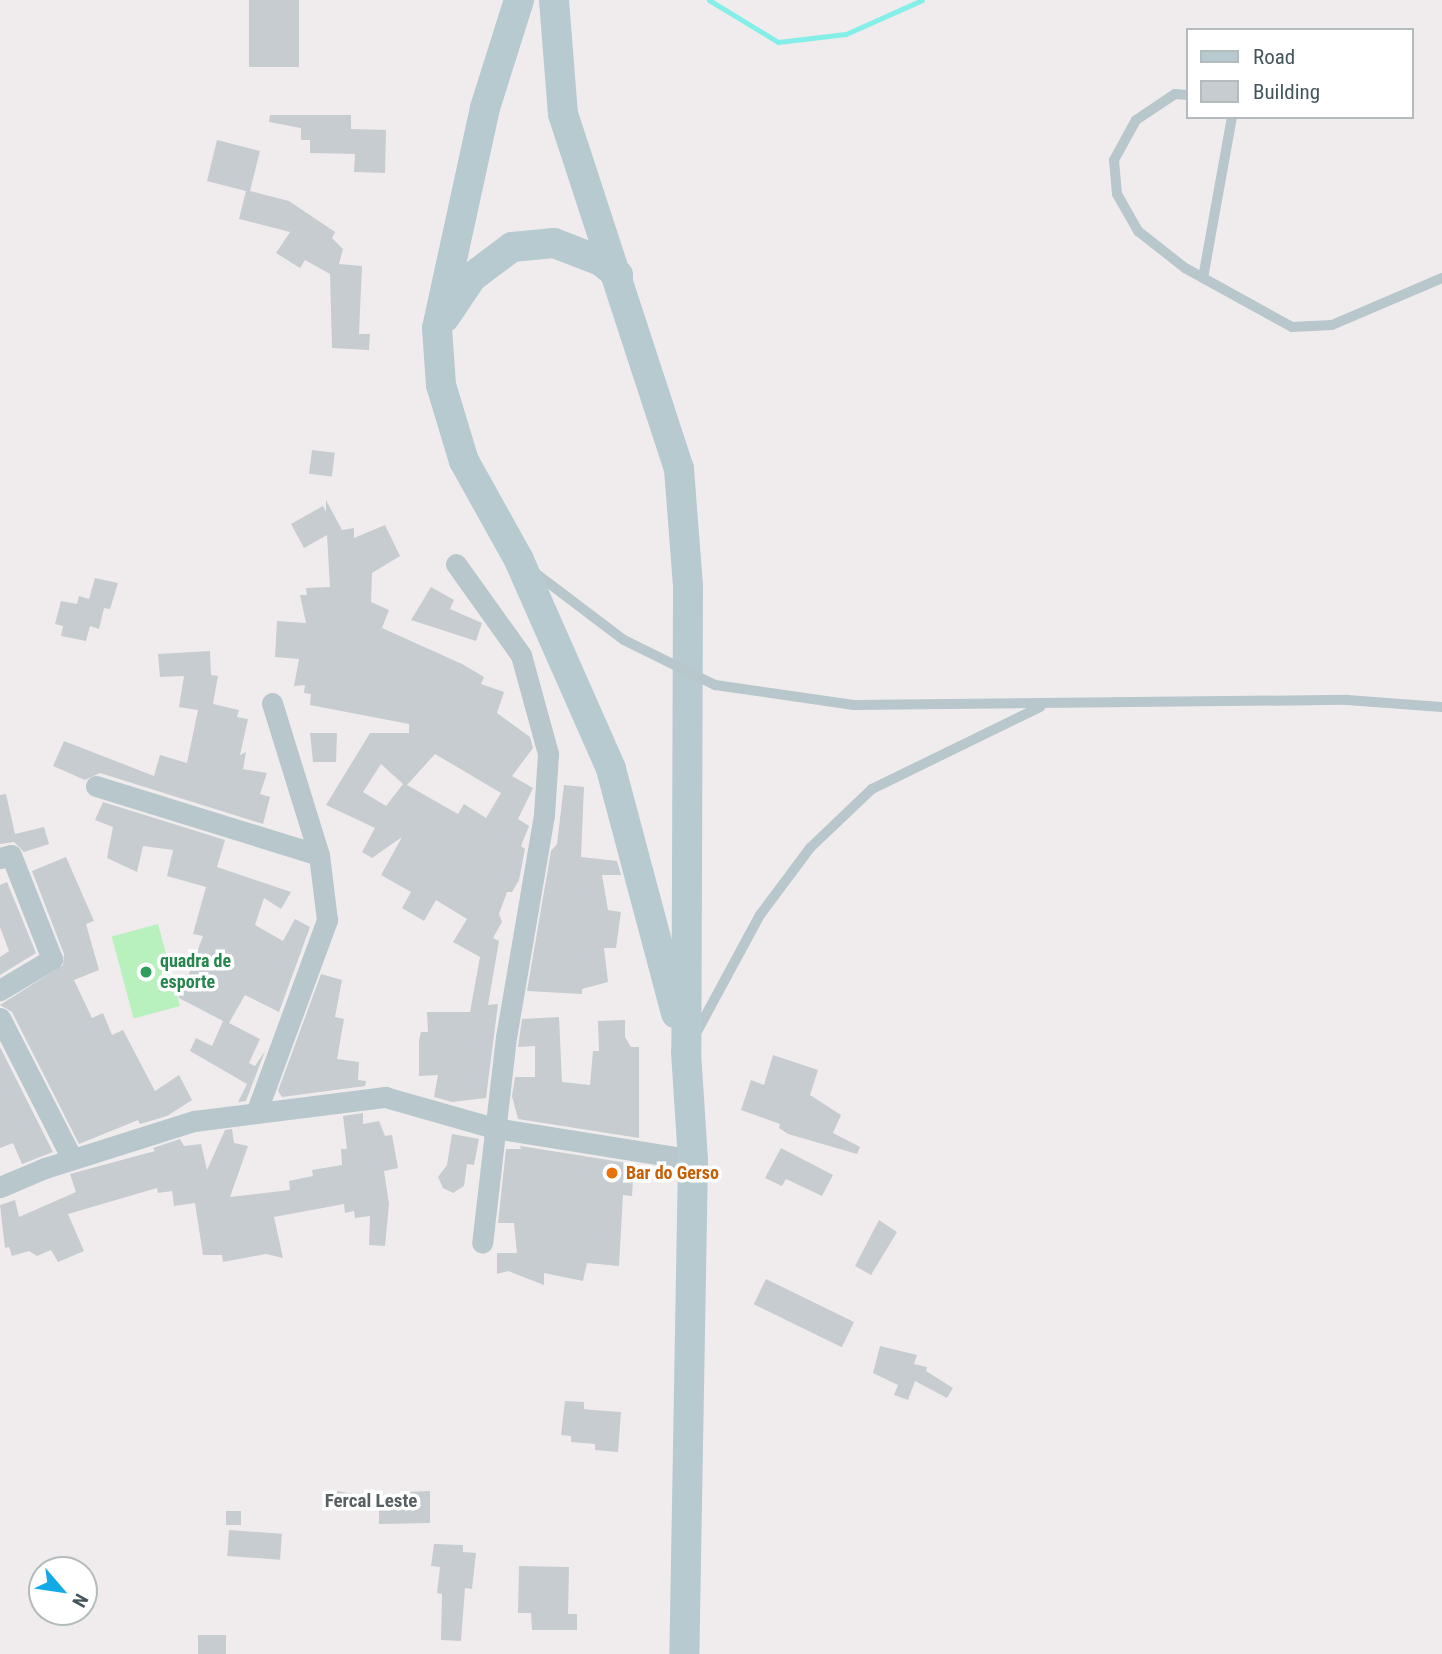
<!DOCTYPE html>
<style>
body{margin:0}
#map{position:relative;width:1442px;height:1654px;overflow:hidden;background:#f0eced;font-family:"Roboto Condensed",sans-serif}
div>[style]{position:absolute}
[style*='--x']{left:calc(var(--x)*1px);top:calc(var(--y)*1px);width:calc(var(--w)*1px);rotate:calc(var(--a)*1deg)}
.green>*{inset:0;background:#b8f0be;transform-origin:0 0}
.stream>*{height:5px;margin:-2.5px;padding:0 2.5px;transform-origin:2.5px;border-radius:2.5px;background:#83efe8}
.building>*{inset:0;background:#c6ccd0;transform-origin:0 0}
.service>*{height:10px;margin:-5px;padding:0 5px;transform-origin:5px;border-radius:5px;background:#b7c7cb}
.minor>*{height:21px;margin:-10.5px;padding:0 10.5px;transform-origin:10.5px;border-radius:10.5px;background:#b7c7cb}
.secondary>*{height:30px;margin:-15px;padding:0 15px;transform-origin:15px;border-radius:15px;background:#b7cad0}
.service-bridge>*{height:10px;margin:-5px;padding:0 5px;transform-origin:5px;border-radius:5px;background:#b7c7cb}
.dots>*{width:19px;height:19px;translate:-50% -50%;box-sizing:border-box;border:4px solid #fff;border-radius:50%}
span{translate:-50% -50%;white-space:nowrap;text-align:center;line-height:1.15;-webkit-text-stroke:7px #fff;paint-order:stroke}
.leisure-label{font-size:18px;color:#27864d;font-weight:700}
.left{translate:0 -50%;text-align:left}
.food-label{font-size:18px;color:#c56008;font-weight:700}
.neighbourhood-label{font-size:19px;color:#596062;font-weight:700}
.legend{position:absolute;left:1186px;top:28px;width:228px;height:91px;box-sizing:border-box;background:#fff;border:2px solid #b4bbbd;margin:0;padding:9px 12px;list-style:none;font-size:21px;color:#44565b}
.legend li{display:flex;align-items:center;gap:14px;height:35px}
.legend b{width:35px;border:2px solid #b4bbbd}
.north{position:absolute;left:28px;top:1556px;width:70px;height:70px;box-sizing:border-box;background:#fff;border:2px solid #b4bbbd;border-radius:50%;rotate:119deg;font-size:19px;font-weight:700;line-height:28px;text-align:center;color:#44565b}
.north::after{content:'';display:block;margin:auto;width:24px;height:32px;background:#11a9e6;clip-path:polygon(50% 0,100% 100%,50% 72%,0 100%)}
</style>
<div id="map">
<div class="green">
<i style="left:158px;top:924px;width:85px;height:48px;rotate:75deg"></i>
</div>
<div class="stream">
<i style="--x:709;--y:0;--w:81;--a:31.3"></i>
<i style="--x:778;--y:42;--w:68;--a:-6.7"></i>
<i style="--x:846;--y:34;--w:83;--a:-24.1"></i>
</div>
<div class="building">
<i style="left:249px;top:0;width:50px;height:67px"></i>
<i style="clip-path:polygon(270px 115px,351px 115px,351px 129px,386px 130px,385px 173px,354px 172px,355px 154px,310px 153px,310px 140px,301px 140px,301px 128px,269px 122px)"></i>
<i style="clip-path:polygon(217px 140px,260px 151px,250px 191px,289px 201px,335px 232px,332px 238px,343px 249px,339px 264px,362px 266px,359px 334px,370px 334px,369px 350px,332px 348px,330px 274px,305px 260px,300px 268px,276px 253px,290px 232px,239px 219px,246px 191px,207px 181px)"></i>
<i style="left:312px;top:450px;width:23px;height:24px;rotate:7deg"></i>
<i style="clip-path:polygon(evenodd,326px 500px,342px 530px,354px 528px,354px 538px,385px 525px,400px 556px,372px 573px,371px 602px,389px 610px,382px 628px,462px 664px,484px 677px,481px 684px,504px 692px,497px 713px,530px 737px,533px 748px,512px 776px,533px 788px,518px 819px,529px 826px,521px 846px,525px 849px,519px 880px,512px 892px,507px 892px,499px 914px,502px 922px,493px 938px,499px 941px,488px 1005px,498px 1004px,486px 1098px,452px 1102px,434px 1097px,438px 1075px,419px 1076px,419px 1041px,421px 1032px,428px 1032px,427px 1012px,470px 1012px,480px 957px,453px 942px,467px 919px,436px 900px,424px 921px,402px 908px,411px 892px,381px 875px,402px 837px,372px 858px,362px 852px,375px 828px,326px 805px,370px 733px,409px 733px,409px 724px,310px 705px,311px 694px,304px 693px,305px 685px,294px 686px,299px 659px,275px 657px,277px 621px,306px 623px,300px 595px,307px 595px,306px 588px,330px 587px,327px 535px,304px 548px,291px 524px,323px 506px,326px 512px,326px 500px,435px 754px,501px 793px,486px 818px,464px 804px,458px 814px,407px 785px,435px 754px,326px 500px,381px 764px,403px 784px,386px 806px,363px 792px,381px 764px)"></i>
<i style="clip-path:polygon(95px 578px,118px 583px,110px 609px,104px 608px,99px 629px,90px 626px,86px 641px,61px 636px,63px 626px,55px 624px,61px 601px,77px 604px,79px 596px,89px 599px)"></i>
<i style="clip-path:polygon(431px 587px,454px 600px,450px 609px,482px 623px,476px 641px,411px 620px)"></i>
<i style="clip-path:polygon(210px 651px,211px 675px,218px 676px,213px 704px,239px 710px,237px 717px,248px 719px,240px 755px,246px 752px,243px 769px,267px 773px,260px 794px,270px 797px,263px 824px,100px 773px,85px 780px,53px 766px,64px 741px,154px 776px,160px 755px,187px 763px,198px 710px,179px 707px,184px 676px,160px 677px,158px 654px)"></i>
<i style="clip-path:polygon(310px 733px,337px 733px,336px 762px,313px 762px)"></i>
<i style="clip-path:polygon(564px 785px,584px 787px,581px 857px,617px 861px,621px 875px,602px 875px,608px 910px,621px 912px,616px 948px,604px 948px,608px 982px,582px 989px,582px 994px,527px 991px,551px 851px,557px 844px)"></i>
<i style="clip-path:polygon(6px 794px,15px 834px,44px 827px,49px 844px,24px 852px,14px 842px,0 844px,0 795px)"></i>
<i style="clip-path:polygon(103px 802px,225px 840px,217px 867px,291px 892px,281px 909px,264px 898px,255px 925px,283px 941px,295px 919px,310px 927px,279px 1012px,245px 995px,229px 1023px,260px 1039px,249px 1063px,255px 1066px,265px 1051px,246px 1101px,238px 1102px,247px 1084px,190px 1051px,196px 1038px,212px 1046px,223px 1021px,179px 998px,176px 985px,180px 975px,187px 979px,203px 936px,193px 934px,206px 887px,167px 876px,173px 850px,143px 846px,137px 872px,107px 858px,113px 827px,95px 820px)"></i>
<i style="clip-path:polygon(66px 857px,94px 921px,86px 924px,99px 970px,74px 980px,92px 1018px,103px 1013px,112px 1035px,123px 1030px,155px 1091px,179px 1075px,192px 1100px,167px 1116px,140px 1124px,138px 1120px,79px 1144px,12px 1012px,0 1005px,63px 965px,64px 954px,32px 871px)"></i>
<i style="clip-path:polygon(7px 882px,36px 953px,0 975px,0 957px,9px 951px,0 927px,0 885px)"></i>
<i style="clip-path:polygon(321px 974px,342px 980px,335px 1017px,344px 1019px,337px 1059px,359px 1062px,358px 1080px,366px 1081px,365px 1086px,282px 1097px,278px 1091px)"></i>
<i style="clip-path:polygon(559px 1017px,562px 1082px,590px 1085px,593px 1051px,599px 1051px,598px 1021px,625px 1020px,625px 1037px,631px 1047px,639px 1047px,639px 1138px,518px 1119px,512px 1096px,515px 1077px,535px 1077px,535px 1046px,518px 1047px,522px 1019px)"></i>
<i style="clip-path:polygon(0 1047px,53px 1152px,22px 1164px,13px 1143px,0 1148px)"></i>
<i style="clip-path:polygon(773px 1055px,818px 1070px,810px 1095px,841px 1115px,833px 1133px,860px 1147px,857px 1154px,788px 1134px,779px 1128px,780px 1124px,741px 1110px,751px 1080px,764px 1085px)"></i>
<i style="clip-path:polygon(363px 1113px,363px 1124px,379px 1121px,385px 1136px,392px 1135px,398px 1168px,384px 1171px,389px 1204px,385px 1246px,369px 1245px,370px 1216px,355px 1218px,354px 1211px,345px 1213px,344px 1204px,274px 1217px,283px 1258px,266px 1254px,223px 1262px,222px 1255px,203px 1255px,195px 1203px,174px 1206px,172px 1191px,158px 1193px,157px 1188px,68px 1214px,84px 1251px,58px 1262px,51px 1250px,37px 1256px,29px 1251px,12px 1256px,9px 1247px,5px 1248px,0 1205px,15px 1200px,19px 1217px,76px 1192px,70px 1174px,155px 1151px,153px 1148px,180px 1139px,184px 1146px,201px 1144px,207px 1170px,225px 1130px,232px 1129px,234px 1143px,248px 1146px,230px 1197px,290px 1190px,289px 1181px,313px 1176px,312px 1170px,342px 1165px,341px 1149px,347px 1149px,343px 1116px)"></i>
<i style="clip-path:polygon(452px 1134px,479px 1139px,474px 1165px,467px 1164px,464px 1186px,453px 1193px,443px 1188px,438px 1177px,447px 1165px)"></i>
<i style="clip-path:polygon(520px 1146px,634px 1164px,632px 1196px,623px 1195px,619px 1266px,587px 1263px,583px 1281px,544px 1273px,544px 1285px,508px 1271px,497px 1274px,497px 1253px,517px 1253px,514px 1223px,498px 1223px,506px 1149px,521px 1149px)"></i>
<i style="clip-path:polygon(781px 1148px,833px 1175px,822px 1196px,786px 1179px,782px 1186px,765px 1178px)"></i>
<i style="clip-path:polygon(879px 1220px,897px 1232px,871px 1275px,855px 1266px)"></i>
<i style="left:766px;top:1279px;width:98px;height:28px;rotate:26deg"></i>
<i style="clip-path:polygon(880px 1346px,917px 1355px,914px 1364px,927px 1367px,926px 1371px,953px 1388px,947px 1398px,915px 1381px,908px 1400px,894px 1395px,898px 1385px,873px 1373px)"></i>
<i style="clip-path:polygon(565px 1401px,584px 1402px,584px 1409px,593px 1410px,621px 1412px,618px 1452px,595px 1450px,595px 1444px,571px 1442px,571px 1436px,561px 1435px)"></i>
<i style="left:337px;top:1491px;width:16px;height:15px;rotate:11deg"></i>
<i style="clip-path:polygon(430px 1491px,430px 1523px,379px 1524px,379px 1504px,406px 1502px,406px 1492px)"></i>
<i style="left:226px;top:1511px;width:15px;height:14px"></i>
<i style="left:229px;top:1530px;width:53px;height:26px;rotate:4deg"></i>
<i style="clip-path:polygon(434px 1544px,463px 1545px,463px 1552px,476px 1553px,472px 1589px,465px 1588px,461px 1641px,441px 1640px,442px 1594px,437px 1593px,440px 1567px,431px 1566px)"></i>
<i style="clip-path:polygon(519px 1566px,569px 1567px,568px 1614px,577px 1614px,577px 1630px,532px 1630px,531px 1613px,518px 1613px)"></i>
<i style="left:198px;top:1635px;width:28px;height:19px"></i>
</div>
<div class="service">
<i style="--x:1188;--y:95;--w:13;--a:-176"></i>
<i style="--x:1175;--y:94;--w:47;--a:146.3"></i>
<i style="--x:1136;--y:120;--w:46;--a:118.8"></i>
<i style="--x:1114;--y:160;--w:34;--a:85"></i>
<i style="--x:1117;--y:194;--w:43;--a:60.4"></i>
<i style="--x:1138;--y:231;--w:60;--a:38.2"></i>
<i style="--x:1185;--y:268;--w:122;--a:28.9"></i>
<i style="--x:1292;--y:327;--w:40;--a:-2.9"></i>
<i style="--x:1332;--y:325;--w:120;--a:-23.1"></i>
<i style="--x:1203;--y:278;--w:164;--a:-79.8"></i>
<i style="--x:534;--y:572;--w:113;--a:37.1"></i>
<i style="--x:854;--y:705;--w:493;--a:-0.6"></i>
<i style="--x:1347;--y:700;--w:95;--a:4.2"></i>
<i style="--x:694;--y:1037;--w:139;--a:-61.6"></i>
<i style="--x:760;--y:915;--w:84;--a:-53.3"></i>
<i style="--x:810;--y:848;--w:86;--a:-43.6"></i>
<i style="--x:872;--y:789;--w:187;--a:-26"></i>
</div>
<div class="minor">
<i style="--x:456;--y:564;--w:112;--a:54.5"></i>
<i style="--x:521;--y:655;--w:103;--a:74.7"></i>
<i style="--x:548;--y:754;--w:61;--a:93.8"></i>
<i style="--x:544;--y:815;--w:225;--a:99.7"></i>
<i style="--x:506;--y:1037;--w:207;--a:96.6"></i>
<i style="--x:96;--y:786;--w:233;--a:17.2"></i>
<i style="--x:0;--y:858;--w:11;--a:-15"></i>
<i style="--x:11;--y:855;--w:112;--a:68.5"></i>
<i style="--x:52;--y:959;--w:61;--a:149.2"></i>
<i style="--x:0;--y:1018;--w:158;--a:62.9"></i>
<i style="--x:256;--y:1113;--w:206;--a:-69.8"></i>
<i style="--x:327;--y:920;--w:65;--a:-97"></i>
<i style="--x:319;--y:855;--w:159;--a:-107.2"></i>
<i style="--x:0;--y:1187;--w:49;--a:-22.9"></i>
<i style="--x:45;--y:1168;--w:156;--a:-17.5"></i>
<i style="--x:194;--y:1121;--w:193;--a:-7.2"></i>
<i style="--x:385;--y:1097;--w:113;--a:15.9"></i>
<i style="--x:494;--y:1128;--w:202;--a:9.1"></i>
</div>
<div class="secondary">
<i style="--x:519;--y:0;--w:113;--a:107.5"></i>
<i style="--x:485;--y:108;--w:225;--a:102.3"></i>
<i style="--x:437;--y:328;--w:57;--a:86"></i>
<i style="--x:441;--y:385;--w:79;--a:73.2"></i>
<i style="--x:464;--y:461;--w:113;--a:60.9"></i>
<i style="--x:519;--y:560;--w:228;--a:66.2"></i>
<i style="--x:611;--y:769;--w:253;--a:75.1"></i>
<i style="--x:554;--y:0;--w:114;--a:85.5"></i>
<i style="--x:563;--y:114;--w:373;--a:71.9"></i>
<i style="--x:679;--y:469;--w:117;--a:85.6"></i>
<i style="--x:688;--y:586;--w:466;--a:90.2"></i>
<i style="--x:686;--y:1052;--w:108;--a:86.3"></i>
<i style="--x:693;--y:1160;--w:494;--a:91"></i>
<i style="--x:445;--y:317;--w:48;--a:-56"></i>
<i style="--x:472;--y:277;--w:50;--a:-36.9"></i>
<i style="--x:512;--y:247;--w:42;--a:-5.4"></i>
<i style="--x:554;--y:243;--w:50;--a:21"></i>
<i style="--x:601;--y:261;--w:22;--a:39"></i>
</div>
<div class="service-bridge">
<i style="--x:624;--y:640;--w:102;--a:26.3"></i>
<i style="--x:715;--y:685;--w:140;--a:8.2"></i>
</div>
<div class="dots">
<i style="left:146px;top:972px;background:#2e9e5b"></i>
<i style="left:612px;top:1173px;background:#e8710a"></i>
</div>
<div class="leisure-label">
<span class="left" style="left:160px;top:972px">quadra de<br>esporte</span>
</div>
<div class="food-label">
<span class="left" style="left:626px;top:1173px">Bar do Gerso</span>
</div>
<div class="neighbourhood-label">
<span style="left:371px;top:1501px">Fercal Leste</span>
</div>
<ul class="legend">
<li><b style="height:9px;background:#b7cad0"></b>Road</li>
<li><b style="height:19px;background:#c6ccd0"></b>Building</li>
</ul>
<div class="north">N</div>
</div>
